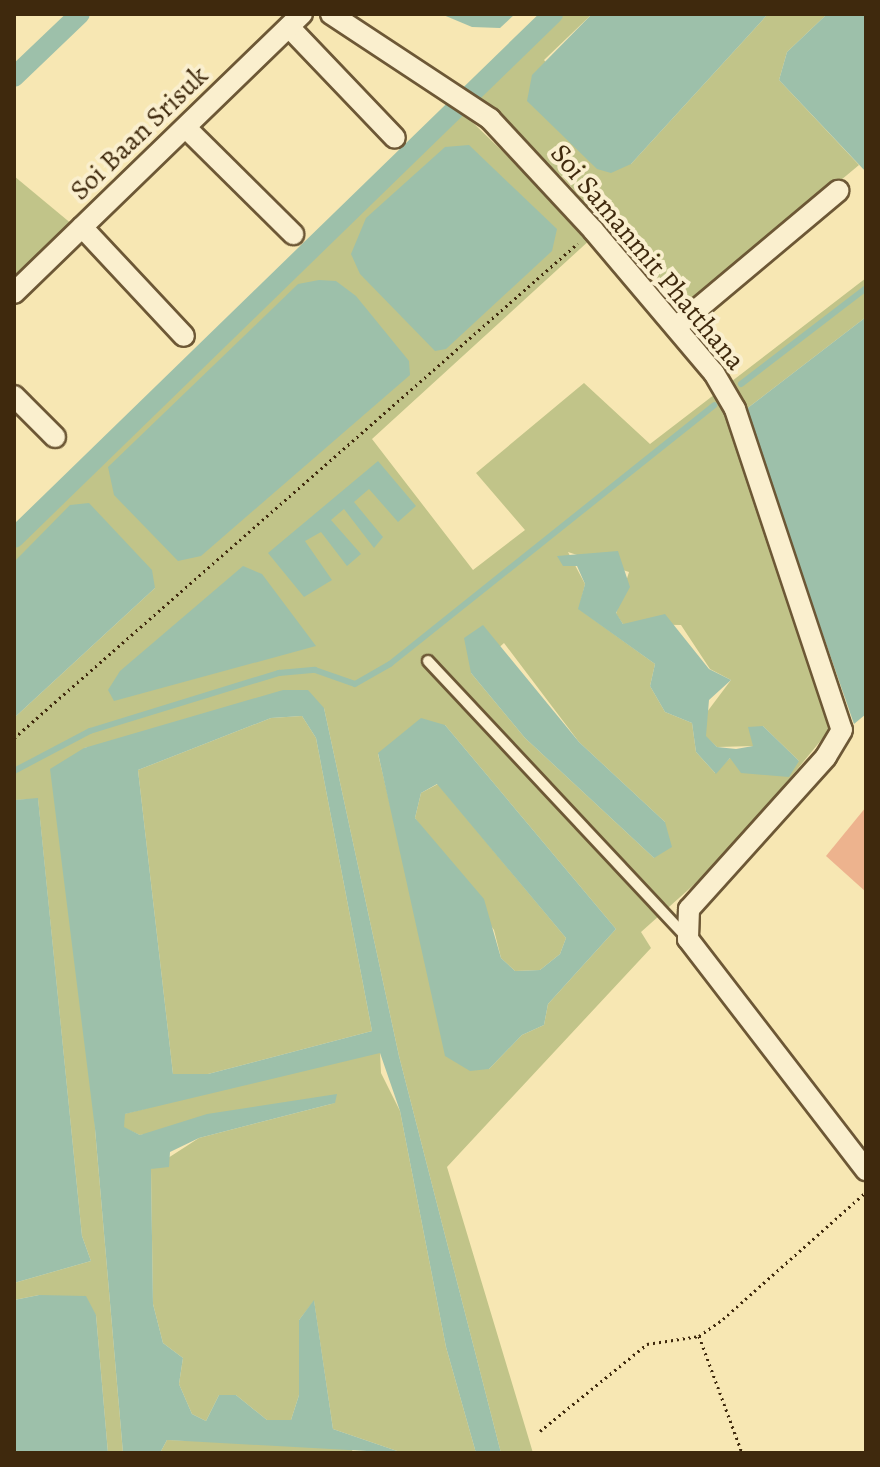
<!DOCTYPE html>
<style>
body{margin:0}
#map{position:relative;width:880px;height:1467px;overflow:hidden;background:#f7e7b3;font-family:Alegreya,serif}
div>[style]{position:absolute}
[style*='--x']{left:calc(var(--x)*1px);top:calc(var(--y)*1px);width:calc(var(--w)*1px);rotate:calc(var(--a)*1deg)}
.green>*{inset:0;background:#c1c489}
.water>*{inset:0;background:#9dc0aa}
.stream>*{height:6px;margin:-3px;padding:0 3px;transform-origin:3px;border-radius:3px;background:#9dc0aa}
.canal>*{height:20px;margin:-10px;padding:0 10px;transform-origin:10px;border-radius:10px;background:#9dc0aa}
.building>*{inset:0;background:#edb38e}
.path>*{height:3px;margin-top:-1.5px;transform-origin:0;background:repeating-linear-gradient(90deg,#3f290d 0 2px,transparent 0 6px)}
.roads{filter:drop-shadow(2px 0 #6d5836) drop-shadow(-2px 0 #6d5836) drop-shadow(0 2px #6d5836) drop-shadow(0 -2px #6d5836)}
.service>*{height:10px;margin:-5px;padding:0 5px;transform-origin:5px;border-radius:5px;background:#faefce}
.minor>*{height:20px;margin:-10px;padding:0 10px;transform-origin:10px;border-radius:10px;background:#faefce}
span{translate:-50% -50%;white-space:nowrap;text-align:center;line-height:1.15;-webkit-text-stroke:8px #faefce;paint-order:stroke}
.street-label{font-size:28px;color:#3f290d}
.frame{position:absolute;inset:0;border:16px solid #3f290d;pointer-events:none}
</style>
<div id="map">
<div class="green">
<i style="clip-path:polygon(546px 14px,592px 14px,544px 60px,631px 164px,768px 14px,827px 14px,787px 52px,779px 80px,859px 165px,683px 312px,563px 178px,465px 88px)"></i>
<i style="clip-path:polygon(evenodd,441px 112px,465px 115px,592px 238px,372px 439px,473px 570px,525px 530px,476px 473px,584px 383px,650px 444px,866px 278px,866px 317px,745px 410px,836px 722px,726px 856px,641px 932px,651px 948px,447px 1167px,533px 1453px,501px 1453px,399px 1056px,324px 708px,84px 748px,95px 1129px,123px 1453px,108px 1453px,96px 1315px,39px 1295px,14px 1300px,14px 1283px,91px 1261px,82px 1236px,38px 799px,14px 800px,14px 718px,155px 588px,14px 562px,14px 525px,441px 112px,568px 552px,629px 572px,616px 614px,623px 624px,681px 625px,710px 669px,731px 680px,704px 716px,705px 736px,717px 747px,754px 746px,763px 726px,799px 761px,730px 758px,715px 773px,696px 752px,692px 723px,665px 712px,650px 686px,655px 664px,579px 609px,585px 584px,568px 552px,441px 112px,504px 643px,579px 742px,665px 822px,654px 858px,525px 738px,471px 673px,504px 643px,441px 112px,445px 725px,616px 929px,548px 1004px,544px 1025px,522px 1035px,489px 1069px,405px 867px,378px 754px,445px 725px)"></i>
<i style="clip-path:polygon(14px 176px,73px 225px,14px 282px)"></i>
<i style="clip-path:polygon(302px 716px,316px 738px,372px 1031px,208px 1074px,173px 1074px,138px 770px,271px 718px)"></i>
<i style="clip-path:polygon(438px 784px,566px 938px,560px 954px,540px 970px,515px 971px,501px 958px,494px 930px,415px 818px,421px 793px)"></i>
<i style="clip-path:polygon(361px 1053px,380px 1053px,381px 1073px,400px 1111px,446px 1347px,476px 1453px,403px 1453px,333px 1429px,314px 1301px,299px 1320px,299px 1395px,291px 1420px,267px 1420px,236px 1395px,219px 1395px,206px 1421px,192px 1414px,179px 1384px,183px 1358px,163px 1343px,153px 1304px,151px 1169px,199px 1138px,335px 1103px,140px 1135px,124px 1128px,124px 1114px)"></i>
<i style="clip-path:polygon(167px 1440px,349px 1446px,354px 1453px,160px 1453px)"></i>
</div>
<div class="water">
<i style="clip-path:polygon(441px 14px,515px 14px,500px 28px,472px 27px)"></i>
<i style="clip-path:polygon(592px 14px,768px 14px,631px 164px,611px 173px,597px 169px,527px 101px,532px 75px)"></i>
<i style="clip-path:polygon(827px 14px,866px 14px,866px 172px,779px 80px,787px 52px)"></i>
<i style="clip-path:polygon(469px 145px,557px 229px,552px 251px,446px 349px,435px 351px,360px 274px,351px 254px,366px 218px,445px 147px)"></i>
<i style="clip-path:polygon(319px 280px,336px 281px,356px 296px,409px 361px,410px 375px,201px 556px,178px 561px,114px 495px,108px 467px,298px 284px)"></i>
<i style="clip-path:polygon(866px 317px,866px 714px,854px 724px,745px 410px)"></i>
<i style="clip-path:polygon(378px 461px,416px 506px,398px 522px,369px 489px,354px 502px,383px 537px,374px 548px,344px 509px,331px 520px,361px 554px,347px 566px,321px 532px,305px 541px,332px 580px,304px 597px,268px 553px)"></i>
<i style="clip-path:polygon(89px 503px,152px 570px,155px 588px,14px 718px,14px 562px,70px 505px)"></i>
<i style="clip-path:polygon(618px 551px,630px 587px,616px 613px,623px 624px,665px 614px,709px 669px,731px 680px,709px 700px,706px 736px,717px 747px,736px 749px,753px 746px,748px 727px,763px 726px,799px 761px,789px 777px,741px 773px,730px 758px,716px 774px,696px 752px,692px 723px,665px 712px,650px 686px,655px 664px,578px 609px,585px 584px,577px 566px,563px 566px,557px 556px)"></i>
<i style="clip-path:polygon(243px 566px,262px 574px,316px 646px,114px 701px,108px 690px,120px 671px)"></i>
<i style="clip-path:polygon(483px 625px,579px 742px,665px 822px,672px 847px,654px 858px,525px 738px,471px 673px,464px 638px)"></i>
<i style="clip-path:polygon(evenodd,283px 690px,308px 690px,324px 708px,399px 1056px,501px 1453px,476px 1453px,446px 1347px,400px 1111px,380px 1053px,125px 1114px,124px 1127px,140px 1135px,207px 1114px,337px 1094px,335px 1103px,199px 1138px,170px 1152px,169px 1167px,151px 1169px,153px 1304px,163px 1343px,183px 1358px,179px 1384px,192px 1414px,206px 1421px,219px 1395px,236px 1395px,267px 1420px,291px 1420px,299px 1395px,299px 1320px,314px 1300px,333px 1429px,403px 1453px,167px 1440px,160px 1453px,123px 1453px,95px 1129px,50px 769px,84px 748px,283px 690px,302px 716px,316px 738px,372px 1031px,208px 1074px,173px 1074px,138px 770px,271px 718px,302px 716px)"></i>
<i style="clip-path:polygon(evenodd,421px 718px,445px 725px,616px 929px,548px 1004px,544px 1025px,522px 1035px,489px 1069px,470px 1071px,445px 1056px,378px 753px,421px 718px,437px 784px,566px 938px,560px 954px,540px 970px,515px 971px,501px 958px,484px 899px,415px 818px,421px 793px,437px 784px)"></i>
<i style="clip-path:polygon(38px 798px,82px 1236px,91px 1261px,14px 1283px,14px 800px)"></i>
<i style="clip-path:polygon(39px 1295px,86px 1296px,96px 1315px,108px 1453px,14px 1453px,14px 1300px)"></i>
</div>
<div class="stream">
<i style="--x:741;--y:384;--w:158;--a:-37.5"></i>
<i style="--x:14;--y:771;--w:86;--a:-27.8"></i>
<i style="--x:90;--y:731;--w:198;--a:-17.1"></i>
<i style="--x:279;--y:673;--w:36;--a:-5"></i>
<i style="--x:315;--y:670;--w:42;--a:19.3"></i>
<i style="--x:355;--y:684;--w:40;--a:-29.7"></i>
<i style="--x:390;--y:664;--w:415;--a:-38.6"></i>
</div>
<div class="canal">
<i style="--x:14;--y:77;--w:91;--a:-43.7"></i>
<i style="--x:14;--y:538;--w:752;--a:-44.19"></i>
</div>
<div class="building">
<i style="clip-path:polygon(866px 807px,866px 892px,826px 856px)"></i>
</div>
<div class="path">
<i style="--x:14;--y:738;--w:750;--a:-41.27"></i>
<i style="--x:699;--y:1336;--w:125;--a:69.8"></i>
<i style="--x:540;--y:1431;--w:138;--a:-39.1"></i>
<i style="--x:647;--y:1344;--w:53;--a:-8.7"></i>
<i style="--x:699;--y:1336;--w:29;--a:-35"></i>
<i style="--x:723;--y:1319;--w:191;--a:-41.6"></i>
</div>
<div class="roads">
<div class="service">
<i style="--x:428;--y:661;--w:378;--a:46.9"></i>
</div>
<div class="minor">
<i style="--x:331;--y:14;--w:191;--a:33.4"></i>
<i style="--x:490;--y:119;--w:151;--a:47.1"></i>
<i style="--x:593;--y:230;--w:187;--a:49.8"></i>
<i style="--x:714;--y:373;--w:42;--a:59.7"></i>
<i style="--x:735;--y:409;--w:338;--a:71.6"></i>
<i style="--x:842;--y:730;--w:31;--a:121"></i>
<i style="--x:826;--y:757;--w:205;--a:132"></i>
<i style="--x:689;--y:909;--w:30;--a:92"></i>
<i style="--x:688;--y:939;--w:292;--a:52.4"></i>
<i style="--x:289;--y:27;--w:153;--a:46.3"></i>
<i style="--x:186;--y:128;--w:151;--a:44.7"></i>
<i style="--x:82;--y:227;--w:149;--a:46.9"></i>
<i style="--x:14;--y:293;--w:401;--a:-44.1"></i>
<i style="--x:676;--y:327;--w:212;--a:-40"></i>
<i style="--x:14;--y:396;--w:58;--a:45"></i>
</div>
</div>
<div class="street-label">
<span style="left:139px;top:133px;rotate:-44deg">Soi Baan Srisuk</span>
<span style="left:648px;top:257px;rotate:50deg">Soi Samanmit Phatthana</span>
</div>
<div class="frame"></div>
</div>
